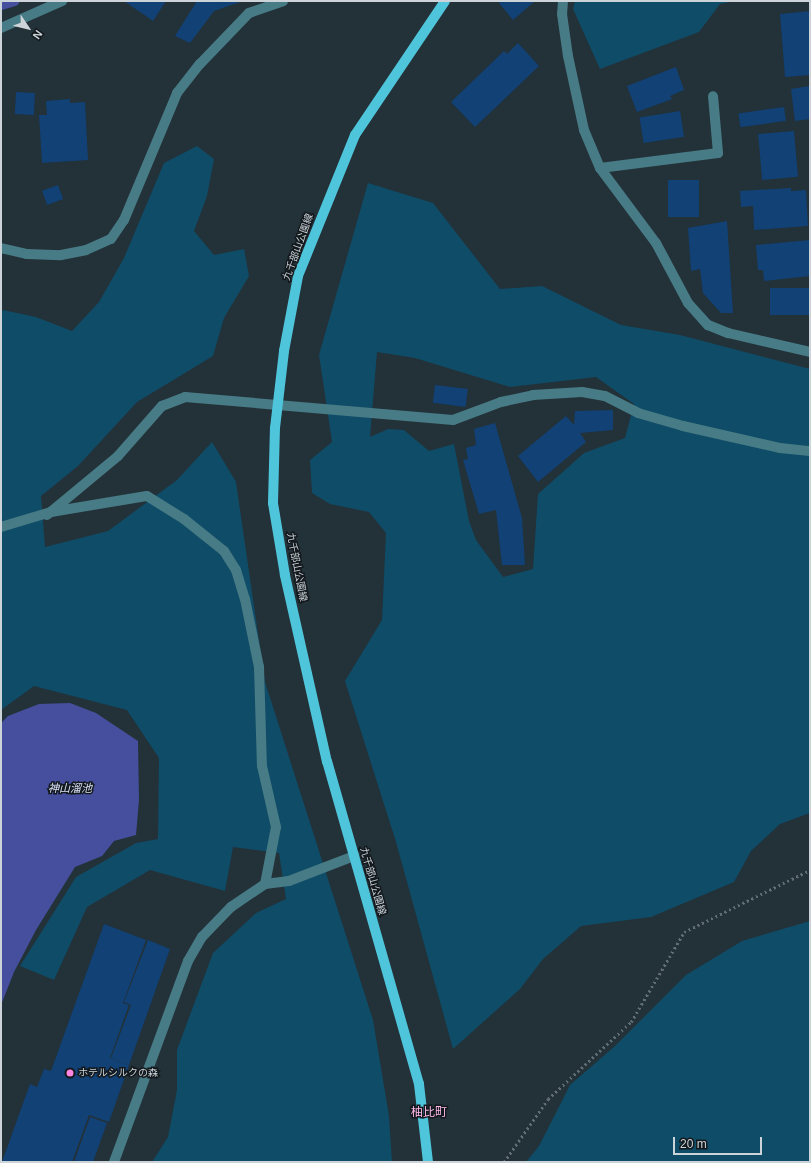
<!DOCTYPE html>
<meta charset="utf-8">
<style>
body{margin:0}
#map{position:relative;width:811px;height:1163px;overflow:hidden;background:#233139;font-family:Helvetica,"Noto Sans JP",sans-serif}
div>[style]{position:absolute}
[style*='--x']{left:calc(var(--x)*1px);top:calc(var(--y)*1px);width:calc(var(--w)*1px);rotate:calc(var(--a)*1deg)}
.green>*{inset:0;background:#0f4c67}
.water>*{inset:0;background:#454f9e}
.stream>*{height:9px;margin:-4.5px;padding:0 4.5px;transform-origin:4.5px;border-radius:4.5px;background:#454f9e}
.building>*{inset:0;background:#114175;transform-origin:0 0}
.path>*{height:2.5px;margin-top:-1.25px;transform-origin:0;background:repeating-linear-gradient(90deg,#626e75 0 2px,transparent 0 5px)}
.minor>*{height:10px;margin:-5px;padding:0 5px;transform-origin:5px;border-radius:5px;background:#477b85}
.major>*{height:10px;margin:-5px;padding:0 5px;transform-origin:5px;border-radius:5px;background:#4fc5db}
.dots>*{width:11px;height:11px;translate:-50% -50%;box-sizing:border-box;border:2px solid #12181c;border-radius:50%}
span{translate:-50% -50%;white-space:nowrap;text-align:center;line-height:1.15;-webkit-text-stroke:3px #12181c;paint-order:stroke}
.street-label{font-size:10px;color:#ccd4da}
.poi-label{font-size:10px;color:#ccd4da}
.left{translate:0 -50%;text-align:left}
.water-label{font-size:11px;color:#dce2f8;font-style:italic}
.quarter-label{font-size:12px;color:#feb9ea}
.frame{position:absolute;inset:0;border:2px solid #ccd4da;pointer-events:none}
.north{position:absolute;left:8px;top:8px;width:40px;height:40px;-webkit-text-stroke:3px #12181c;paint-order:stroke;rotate:125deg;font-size:11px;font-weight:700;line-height:16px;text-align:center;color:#ccd4da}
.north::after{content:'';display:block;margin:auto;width:14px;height:18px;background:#ccd4da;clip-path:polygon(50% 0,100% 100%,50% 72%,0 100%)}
.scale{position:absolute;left:673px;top:1137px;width:89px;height:18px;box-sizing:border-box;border:2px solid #ccd4da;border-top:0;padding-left:5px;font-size:12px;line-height:14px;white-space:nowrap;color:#ccd4da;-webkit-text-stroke:3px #12181c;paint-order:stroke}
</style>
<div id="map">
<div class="green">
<i style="clip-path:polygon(575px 1px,735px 1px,720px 4px,699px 32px,600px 69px,573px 9px)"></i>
<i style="clip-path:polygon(197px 146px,214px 159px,207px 196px,194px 231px,214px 255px,244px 249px,249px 276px,224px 318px,213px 356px,137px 402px,78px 466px,41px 496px,45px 547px,108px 531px,177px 480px,212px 442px,236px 482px,265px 682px,373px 1020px,389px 1116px,392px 1162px,152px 1162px,168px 1137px,177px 1090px,177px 1050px,213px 953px,256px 913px,286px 899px,279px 853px,233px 847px,225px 891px,150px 870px,87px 907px,54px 980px,20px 966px,76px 877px,136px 843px,158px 839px,159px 758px,127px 710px,34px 686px,1px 710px,1px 313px,3px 310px,36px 317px,72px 331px,99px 302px,124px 258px,164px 163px)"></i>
<i style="clip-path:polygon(evenodd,368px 183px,433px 203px,500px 289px,542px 286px,621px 325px,680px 335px,810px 369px,810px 813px,780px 824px,751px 851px,734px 882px,651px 917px,581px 926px,543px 959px,520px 989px,453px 1049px,396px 842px,345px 681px,382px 620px,386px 533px,369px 512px,330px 504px,312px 493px,310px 460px,332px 442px,319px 355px,368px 183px,377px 352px,415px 358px,510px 387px,596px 377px,634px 404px,625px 438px,584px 453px,538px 494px,533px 569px,503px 577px,476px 540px,469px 521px,454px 444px,429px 451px,404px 430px,388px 429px,370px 437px,377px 352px)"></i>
<i style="clip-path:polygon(810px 921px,810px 1162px,526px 1162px,539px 1146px,570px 1085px,615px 1046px,686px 975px,742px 941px)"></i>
</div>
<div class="water">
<i style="clip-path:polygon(70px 703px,96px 713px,138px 741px,139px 800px,136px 835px,114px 841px,102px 856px,75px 867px,36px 930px,14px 972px,1px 1005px,1px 723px,8px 716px,39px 704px)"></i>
</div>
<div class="stream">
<i style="--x:1;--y:5;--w:14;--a:-17"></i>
</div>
<div class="building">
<i style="clip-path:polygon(124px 1px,166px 1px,153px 21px)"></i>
<i style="clip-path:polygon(197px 1px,243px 1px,214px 11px,190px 43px,175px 36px)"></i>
<i style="clip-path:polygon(501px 1px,535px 1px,513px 20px,499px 3px)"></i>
<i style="clip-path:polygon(810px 11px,810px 75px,785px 77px,780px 14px)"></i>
<i style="clip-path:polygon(518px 43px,539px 66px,475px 127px,451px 102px,504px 51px,507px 54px)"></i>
<i style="clip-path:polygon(676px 67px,684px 90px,670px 96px,672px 99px,637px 112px,627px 86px)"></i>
<i style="clip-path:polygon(809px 86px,810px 119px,795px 121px,791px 89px)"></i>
<i style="left:16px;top:92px;width:19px;height:22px;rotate:3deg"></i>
<i style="clip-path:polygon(70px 99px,70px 103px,85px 102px,88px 160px,42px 163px,39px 115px,47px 115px,46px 101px)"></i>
<i style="left:784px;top:107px;width:14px;height:46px;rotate:82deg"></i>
<i style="left:680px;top:111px;width:26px;height:41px;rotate:81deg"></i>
<i style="left:794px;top:131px;width:46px;height:36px;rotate:85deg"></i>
<i style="left:699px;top:180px;width:37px;height:31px;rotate:90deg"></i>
<i style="left:58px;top:185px;width:15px;height:17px;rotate:70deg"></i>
<i style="clip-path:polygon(791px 188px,791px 191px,806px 190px,808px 226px,754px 230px,753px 206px,741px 207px,740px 191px)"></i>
<i style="clip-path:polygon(727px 221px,733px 313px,721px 313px,703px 293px,700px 269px,691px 271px,688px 228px)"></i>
<i style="clip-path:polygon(810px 240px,810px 276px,764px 281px,763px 270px,758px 270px,756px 245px)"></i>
<i style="left:810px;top:288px;width:27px;height:40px;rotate:90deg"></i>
<i style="left:435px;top:385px;width:33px;height:18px;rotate:7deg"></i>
<i style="clip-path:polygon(613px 410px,613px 430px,580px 433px,586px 442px,538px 482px,518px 456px,566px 416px,574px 425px,575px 411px)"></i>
<i style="clip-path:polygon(495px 423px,522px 518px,525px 565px,502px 565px,496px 510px,479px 514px,463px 460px,468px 459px,466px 448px,476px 445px,474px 429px)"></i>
<i style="clip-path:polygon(104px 924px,146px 940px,123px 1003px,129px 1005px,110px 1058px,129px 1065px,109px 1122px,89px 1115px,72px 1162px,2px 1162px,30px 1084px,37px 1087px,44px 1069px,51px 1071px)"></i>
<i style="clip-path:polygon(148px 940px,170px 949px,129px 1065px,111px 1058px,131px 1005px,124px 1002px)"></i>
<i style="clip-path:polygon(90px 1117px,107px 1123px,93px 1162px,74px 1162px)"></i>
</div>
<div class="path">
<i style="--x:504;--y:1162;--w:77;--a:-55.1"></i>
<i style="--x:548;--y:1099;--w:113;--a:-42.9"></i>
<i style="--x:631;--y:1022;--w:104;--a:-59.5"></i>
<i style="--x:684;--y:932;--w:140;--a:-26.2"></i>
</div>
<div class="minor">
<i style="--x:563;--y:1;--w:13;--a:94"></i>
<i style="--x:562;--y:14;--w:42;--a:81.9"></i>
<i style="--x:568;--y:56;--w:76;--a:77.8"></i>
<i style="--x:584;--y:130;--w:41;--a:67.2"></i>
<i style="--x:600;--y:168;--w:94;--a:53.3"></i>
<i style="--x:656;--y:243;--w:68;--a:61.9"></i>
<i style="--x:688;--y:303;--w:30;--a:48"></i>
<i style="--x:708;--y:325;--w:22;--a:22"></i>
<i style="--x:728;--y:333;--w:84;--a:13"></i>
<i style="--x:1;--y:28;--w:67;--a:-23.9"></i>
<i style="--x:600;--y:168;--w:119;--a:-7.2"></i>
<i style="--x:718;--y:153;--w:57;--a:-95"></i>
<i style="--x:1;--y:248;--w:27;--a:13"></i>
<i style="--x:27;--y:254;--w:34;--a:2"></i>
<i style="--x:61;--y:255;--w:25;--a:-11"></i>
<i style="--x:86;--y:250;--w:27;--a:-24"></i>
<i style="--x:111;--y:239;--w:23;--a:-56"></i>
<i style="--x:124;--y:220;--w:138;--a:-67.3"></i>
<i style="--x:177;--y:93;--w:37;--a:-52"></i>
<i style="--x:200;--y:64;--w:71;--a:-46.1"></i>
<i style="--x:249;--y:13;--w:36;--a:-19"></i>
<i style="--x:47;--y:515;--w:92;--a:-39.7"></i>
<i style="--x:118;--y:456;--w:67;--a:-48.7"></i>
<i style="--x:162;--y:406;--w:25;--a:-21"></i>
<i style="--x:185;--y:397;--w:269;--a:4.9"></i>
<i style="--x:453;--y:420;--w:51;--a:-20.6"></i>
<i style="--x:501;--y:402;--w:33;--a:-12"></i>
<i style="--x:533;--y:395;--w:49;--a:-3.5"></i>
<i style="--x:582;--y:392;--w:23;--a:10"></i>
<i style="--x:605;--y:396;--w:37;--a:27"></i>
<i style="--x:638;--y:413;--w:47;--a:16.1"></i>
<i style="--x:683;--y:426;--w:99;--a:12.8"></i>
<i style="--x:780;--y:448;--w:30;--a:6"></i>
<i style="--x:1;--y:527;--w:52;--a:-16.7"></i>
<i style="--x:51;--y:512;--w:97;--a:-9.5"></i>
<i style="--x:147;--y:496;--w:44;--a:31.9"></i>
<i style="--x:184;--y:519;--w:51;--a:38.7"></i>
<i style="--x:224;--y:551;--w:22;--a:58"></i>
<i style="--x:236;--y:570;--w:30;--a:73"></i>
<i style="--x:245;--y:599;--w:69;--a:78.4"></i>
<i style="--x:259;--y:667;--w:99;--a:88.3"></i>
<i style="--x:262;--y:766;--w:63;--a:77.1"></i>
<i style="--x:276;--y:827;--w:58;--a:100.9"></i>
<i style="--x:114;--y:1162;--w:214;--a:-69.8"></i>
<i style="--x:188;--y:961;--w:28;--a:-60"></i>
<i style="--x:202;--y:937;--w:42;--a:-46"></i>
<i style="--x:231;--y:907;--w:41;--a:-34.1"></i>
<i style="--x:265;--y:884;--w:24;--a:-7"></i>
<i style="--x:289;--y:881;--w:70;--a:-21"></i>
</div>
<div class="major">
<i style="--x:428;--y:1162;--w:79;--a:-96.6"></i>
<i style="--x:419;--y:1084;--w:335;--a:-105.9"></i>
<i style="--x:327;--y:762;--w:192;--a:-102.7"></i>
<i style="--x:285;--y:575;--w:73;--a:-99.5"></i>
<i style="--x:273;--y:503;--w:75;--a:-88.5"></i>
<i style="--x:275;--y:428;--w:78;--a:-83.3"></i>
<i style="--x:284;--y:351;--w:76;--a:-79.4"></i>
<i style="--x:298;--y:276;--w:152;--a:-68"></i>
<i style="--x:355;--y:135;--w:161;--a:-56.1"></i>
</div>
<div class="dots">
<i style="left:70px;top:1073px;background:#fe85e0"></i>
</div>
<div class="street-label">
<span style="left:298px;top:247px;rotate:-70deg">九千部山公園線</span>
<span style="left:297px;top:567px;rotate:79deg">九千部山公園線</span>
<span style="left:373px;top:881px;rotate:74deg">九千部山公園線</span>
</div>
<div class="poi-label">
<span class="left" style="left:78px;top:1073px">ホテルシルクの森</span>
</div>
<div class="water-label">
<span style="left:70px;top:788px">神山溜池</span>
</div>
<div class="quarter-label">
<span style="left:429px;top:1113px">柚比町</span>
</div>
<div class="frame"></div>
<div class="north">N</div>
<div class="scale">20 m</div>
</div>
